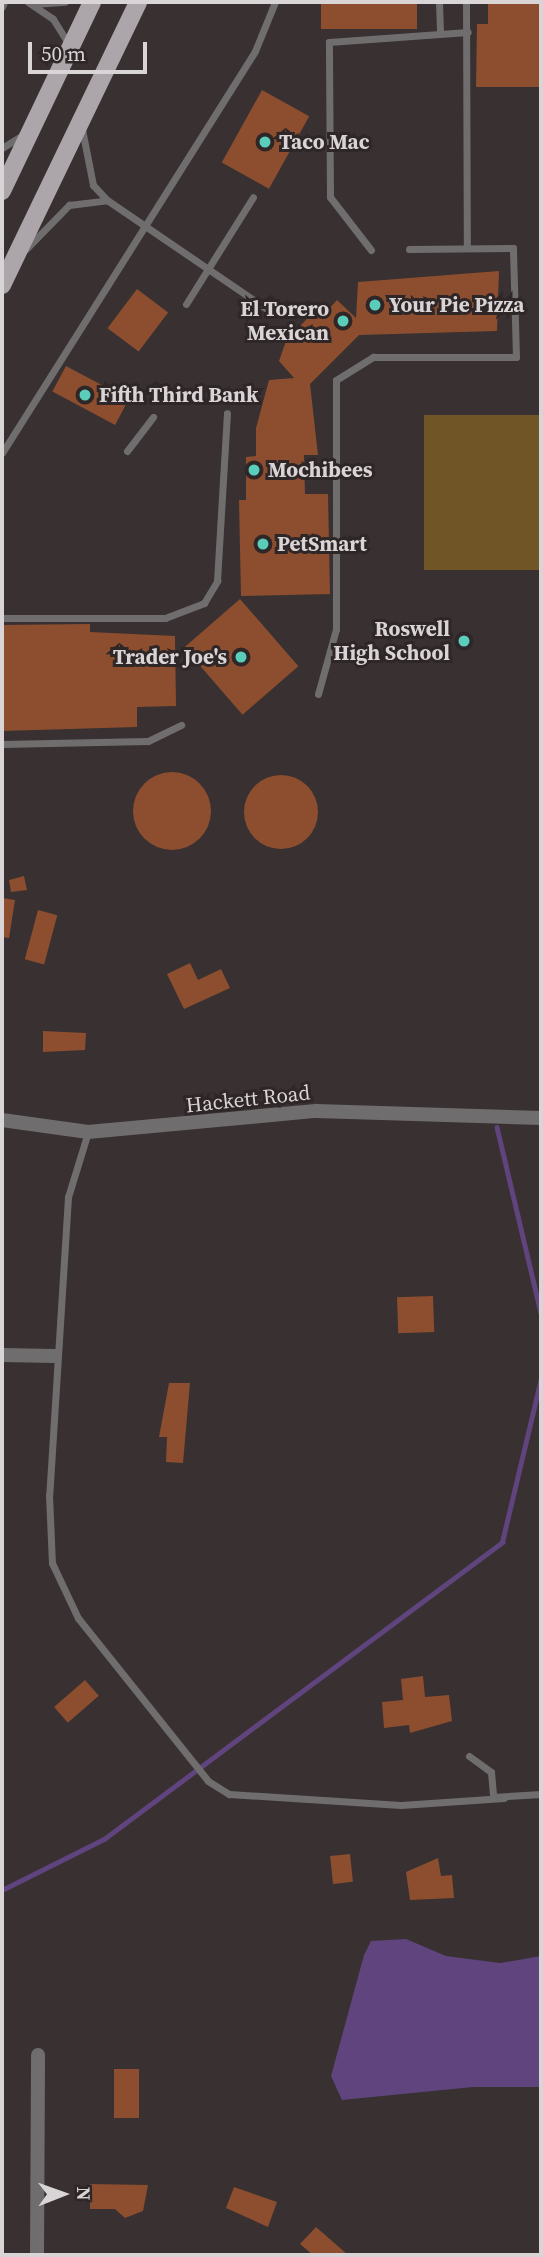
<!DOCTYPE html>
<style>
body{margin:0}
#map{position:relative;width:543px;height:2257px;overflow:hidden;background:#383031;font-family:"Source Serif 4",serif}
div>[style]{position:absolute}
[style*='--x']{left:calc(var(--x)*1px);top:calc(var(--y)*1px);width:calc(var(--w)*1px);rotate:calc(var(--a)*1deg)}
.green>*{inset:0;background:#705526;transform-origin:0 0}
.water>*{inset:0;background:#5f447d}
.stream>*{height:4.5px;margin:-2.25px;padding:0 2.25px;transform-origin:2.25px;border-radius:2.25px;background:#5f447d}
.building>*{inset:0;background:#8c4e2f;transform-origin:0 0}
.round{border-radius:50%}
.lane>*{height:7px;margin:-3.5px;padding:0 3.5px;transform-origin:3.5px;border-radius:3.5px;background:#706d6f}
.street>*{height:14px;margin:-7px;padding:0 7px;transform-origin:7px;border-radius:7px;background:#706d6f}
.primary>*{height:18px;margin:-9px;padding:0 9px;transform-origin:9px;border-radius:9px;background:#aca6aa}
.dots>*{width:19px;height:19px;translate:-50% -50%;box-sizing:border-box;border:4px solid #2e2627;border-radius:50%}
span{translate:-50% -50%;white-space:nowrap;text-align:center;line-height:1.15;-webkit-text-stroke:6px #2e2627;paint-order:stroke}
.poi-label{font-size:21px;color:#d9d4d5;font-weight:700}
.left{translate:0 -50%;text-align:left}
.right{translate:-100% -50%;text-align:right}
.street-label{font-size:21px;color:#d9d4d5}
.frame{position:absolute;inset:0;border:4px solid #d9d4d5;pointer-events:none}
.north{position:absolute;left:28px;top:2159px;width:70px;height:70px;-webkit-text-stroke:5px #2e2627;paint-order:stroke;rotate:89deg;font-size:19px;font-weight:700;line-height:28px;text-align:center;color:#d9d4d5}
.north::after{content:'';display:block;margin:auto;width:24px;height:32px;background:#d9d4d5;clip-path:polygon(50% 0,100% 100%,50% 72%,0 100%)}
.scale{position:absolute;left:28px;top:42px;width:119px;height:32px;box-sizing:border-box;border:4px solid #d9d4d5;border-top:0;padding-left:9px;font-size:21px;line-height:24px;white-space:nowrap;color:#d9d4d5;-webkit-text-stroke:5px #2e2627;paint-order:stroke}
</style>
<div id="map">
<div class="green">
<i style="left:541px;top:415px;width:155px;height:117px;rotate:90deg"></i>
</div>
<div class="water">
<i style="clip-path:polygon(406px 1939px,446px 1956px,500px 1963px,541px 1956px,541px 2087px,473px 2087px,342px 2100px,331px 2076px,364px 1955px,371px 1941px)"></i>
</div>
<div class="stream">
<i style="--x:497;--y:1127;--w:191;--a:76.7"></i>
<i style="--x:2;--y:1890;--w:114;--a:-26.6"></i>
<i style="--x:104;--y:1839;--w:497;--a:-36.7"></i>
<i style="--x:502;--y:1542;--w:169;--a:-76.6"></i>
</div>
<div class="building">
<i style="left:321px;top:2px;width:96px;height:27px"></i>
<i style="clip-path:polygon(488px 2px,541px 2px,541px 87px,476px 87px,477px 24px,488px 24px)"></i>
<i style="left:262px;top:90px;width:54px;height:83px;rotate:29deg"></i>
<i style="clip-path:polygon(499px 271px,497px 331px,359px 335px,310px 384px,318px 455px,304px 455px,305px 494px,328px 494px,330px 594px,241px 596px,239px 500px,246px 500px,246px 457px,256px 456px,256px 428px,269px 380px,294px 378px,279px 361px,286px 341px,319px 306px,326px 312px,337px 300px,356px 318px,358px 282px)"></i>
<i style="left:137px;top:289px;width:39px;height:49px;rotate:37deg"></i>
<i style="left:66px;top:366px;width:71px;height:29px;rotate:28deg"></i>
<i style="left:240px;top:599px;width:89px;height:74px;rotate:49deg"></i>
<i style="clip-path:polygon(90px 624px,90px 632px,175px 636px,176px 706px,137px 707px,137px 727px,2px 731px,2px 625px)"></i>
<i class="round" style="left:133px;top:772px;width:78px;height:78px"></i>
<i class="round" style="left:244px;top:775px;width:74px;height:74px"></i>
<i style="clip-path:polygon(24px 876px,27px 890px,11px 892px,9px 880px)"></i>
<i style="clip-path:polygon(2px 898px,15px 900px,9px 938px,2px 937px)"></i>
<i style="left:38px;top:910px;width:20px;height:51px;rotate:15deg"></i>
<i style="clip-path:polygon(190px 963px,198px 980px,221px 969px,230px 988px,184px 1009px,167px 974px)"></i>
<i style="clip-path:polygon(43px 1031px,86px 1033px,85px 1050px,43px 1052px)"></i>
<i style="left:433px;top:1296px;width:36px;height:36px;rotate:88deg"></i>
<i style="clip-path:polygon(169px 1383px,190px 1383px,183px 1463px,166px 1462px,167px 1437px,159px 1437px)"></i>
<i style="clip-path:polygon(423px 1676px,425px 1697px,449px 1695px,452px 1721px,410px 1733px,409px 1725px,384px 1728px,382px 1702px,403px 1700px,401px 1679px)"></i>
<i style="left:85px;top:1680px;width:21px;height:41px;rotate:49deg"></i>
<i style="left:350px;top:1854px;width:28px;height:20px;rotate:84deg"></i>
<i style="clip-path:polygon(438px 1858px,441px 1876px,452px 1875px,454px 1898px,410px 1900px,406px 1872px)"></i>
<i style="left:114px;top:2069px;width:25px;height:49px"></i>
<i style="clip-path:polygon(90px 2184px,148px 2185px,143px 2211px,125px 2218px,115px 2209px,90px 2209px)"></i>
<i style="clip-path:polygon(234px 2187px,277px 2202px,268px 2227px,226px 2208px)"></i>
<i style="clip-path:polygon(316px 2227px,348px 2255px,313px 2255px,300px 2244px)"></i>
</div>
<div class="lane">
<i style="--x:28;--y:2;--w:30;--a:34"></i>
<i style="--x:53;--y:19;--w:28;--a:58"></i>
<i style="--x:439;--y:2;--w:29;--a:88"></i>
<i style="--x:466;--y:2;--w:246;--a:89.8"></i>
<i style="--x:34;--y:4;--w:31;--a:-4"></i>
<i style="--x:2;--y:7;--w:5;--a:-68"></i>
<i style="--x:82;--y:129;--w:57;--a:78.9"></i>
<i style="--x:93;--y:185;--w:21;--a:47"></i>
<i style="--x:107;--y:200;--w:202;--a:34.3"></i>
<i style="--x:2;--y:148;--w:26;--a:-32"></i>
<i style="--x:26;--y:249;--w:62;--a:-45.7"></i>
<i style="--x:69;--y:205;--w:38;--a:-7"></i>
<i style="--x:371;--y:250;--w:67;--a:-127.7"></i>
<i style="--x:330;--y:197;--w:155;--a:-90.4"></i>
<i style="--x:329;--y:42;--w:139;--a:-4.1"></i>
<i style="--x:186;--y:304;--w:126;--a:-57.9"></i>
<i style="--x:127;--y:451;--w:43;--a:-52.6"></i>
<i style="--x:2;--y:453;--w:475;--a:-57.8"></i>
<i style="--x:255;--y:51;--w:53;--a:-67.8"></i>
<i style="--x:2;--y:618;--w:163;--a:0"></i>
<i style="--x:165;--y:618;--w:42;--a:-21"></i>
<i style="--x:204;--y:603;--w:26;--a:-59"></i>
<i style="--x:217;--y:581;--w:168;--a:-86.6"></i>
<i style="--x:318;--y:694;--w:67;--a:-74.5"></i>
<i style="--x:336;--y:629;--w:249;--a:-90"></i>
<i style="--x:336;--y:380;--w:44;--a:-31.9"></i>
<i style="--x:373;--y:357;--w:143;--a:0"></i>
<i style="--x:516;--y:357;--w:109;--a:-91.6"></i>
<i style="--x:513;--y:248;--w:104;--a:179.4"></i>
<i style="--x:2;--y:744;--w:146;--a:-1.2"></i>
<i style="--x:148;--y:741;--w:37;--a:-26"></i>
<i style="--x:88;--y:1132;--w:68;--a:107.1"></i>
<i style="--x:68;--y:1197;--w:299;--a:93.6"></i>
<i style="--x:49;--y:1495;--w:68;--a:87.5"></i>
<i style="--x:52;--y:1563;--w:61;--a:64.7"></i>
<i style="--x:78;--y:1618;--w:208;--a:51.4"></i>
<i style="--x:208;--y:1781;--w:25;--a:32"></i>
<i style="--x:229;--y:1794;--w:172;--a:3.7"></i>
<i style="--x:401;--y:1805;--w:103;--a:-3.9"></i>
<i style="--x:469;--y:1756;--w:27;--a:36"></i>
<i style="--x:491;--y:1772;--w:25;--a:85"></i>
<i style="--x:493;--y:1797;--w:48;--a:-3.6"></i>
</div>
<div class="street">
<i style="--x:2;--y:1120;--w:87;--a:7.9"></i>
<i style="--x:88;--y:1132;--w:229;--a:-5.3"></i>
<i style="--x:316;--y:1111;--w:225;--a:1.8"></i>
<i style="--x:2;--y:1355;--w:52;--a:1.1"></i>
<i style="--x:37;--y:2255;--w:200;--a:-89.7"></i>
</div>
<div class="primary">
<i style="--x:2;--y:191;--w:209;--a:-64.5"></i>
<i style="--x:2;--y:285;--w:314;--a:-64.3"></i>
</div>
<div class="dots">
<i style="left:265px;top:142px;background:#5bcebb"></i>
<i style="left:375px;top:305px;background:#5bcebb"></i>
<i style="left:343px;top:321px;background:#5bcebb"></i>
<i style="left:85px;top:395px;background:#5bcebb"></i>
<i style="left:254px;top:470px;background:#5bcebb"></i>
<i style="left:263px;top:544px;background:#5bcebb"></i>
<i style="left:464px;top:641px;background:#5bcebb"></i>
<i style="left:241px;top:657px;background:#5bcebb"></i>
</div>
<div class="poi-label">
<span class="left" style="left:279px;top:142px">Taco Mac</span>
<span class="left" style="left:389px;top:305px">Your Pie Pizza</span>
<span class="right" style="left:329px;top:321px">El Torero<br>Mexican</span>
<span class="left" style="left:99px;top:395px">Fifth Third Bank</span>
<span class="left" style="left:268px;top:470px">Mochibees</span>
<span class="left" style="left:277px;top:544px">PetSmart</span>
<span class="right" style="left:450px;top:641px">Roswell<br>High School</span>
<span class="right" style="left:227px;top:657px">Trader Joe's</span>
</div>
<div class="street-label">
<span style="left:248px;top:1099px;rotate:-6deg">Hackett Road</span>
</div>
<div class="frame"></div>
<div class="north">N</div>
<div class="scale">50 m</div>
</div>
